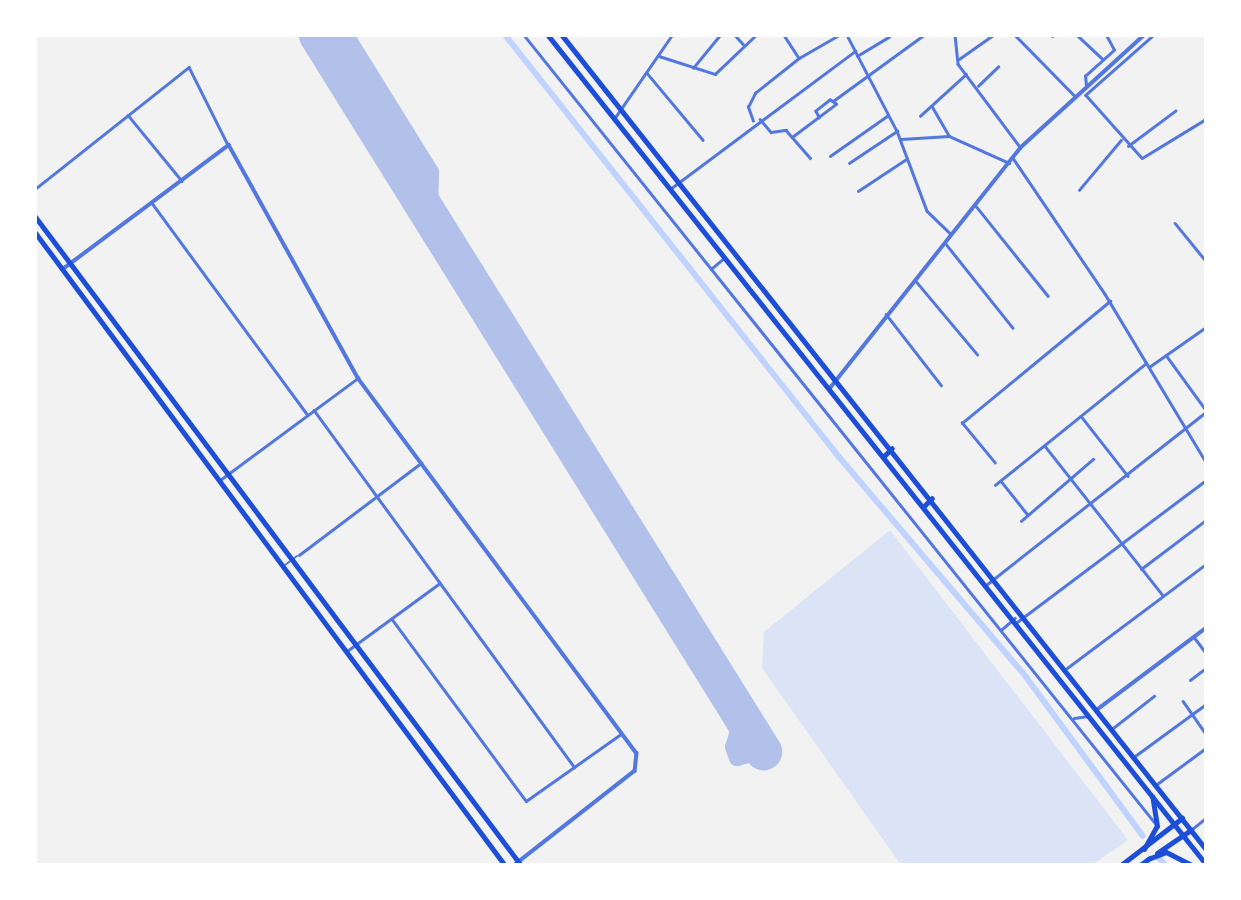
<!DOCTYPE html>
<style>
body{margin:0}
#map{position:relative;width:1241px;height:900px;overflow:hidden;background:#f2f2f2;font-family:"Zilla Slab",serif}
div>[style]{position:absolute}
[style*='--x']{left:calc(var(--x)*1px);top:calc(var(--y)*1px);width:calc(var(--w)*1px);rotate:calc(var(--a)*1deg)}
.green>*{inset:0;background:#dbe4f7}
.canal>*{height:6px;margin:-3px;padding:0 3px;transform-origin:3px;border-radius:3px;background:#bfd3fe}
.taxiway>*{height:16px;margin:-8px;padding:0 8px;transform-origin:8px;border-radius:8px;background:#b2c1ea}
.runway>*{height:37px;margin:-18.5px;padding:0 18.5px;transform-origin:18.5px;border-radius:18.5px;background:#b2c1ea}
.service>*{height:2px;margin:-1px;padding:0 1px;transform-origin:1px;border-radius:1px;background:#5277de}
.minor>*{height:2.5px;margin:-1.25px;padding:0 1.25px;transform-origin:1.25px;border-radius:1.25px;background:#5277de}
.tertiary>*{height:3.5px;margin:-1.75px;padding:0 1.75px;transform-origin:1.75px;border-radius:1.75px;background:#5277de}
.secondary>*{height:4.5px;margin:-2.25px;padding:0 2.25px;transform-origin:2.25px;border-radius:2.25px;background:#1d4ed8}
.primary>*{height:4.5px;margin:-2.25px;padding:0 2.25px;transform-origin:2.25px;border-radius:2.25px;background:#1d4ed8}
.trunk>*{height:5px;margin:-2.5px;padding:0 2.5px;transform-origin:2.5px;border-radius:2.5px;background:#1d4ed8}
span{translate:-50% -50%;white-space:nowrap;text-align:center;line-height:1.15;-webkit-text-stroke:5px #fff;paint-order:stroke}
.frame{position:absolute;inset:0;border:37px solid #fff;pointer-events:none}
</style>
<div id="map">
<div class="green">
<i style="clip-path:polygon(890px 530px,1128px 840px,1092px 865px,901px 865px,762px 668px,764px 632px)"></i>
</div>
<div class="canal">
<i style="--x:505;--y:35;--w:538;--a:51.64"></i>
<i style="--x:839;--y:457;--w:289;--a:49.6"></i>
<i style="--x:1026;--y:677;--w:197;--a:53.7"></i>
<i style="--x:1157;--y:856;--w:12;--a:48"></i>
</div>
<div class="taxiway">
<i style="--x:346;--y:35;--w:161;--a:58.2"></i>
<i style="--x:431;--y:172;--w:45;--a:91.3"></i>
<i style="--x:742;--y:718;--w:30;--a:107"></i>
<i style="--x:733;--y:747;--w:12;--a:70"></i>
<i style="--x:737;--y:758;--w:27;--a:-15"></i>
</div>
<div class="runway">
<i style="--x:317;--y:35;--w:844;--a:58.08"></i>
</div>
<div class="service">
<i style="--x:285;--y:565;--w:15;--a:-37"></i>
</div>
<div class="minor">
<i style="--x:524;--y:35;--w:1010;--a:51.31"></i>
<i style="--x:735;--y:35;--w:12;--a:48"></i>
<i style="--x:784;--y:35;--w:27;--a:57"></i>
<i style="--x:799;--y:58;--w:46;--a:-29.9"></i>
<i style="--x:847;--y:35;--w:108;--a:62.5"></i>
<i style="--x:897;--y:131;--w:85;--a:69.4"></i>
<i style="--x:927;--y:211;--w:33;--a:44"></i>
<i style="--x:955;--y:35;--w:29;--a:84"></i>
<i style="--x:958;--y:64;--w:104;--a:53.2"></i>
<i style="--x:1015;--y:35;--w:84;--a:45.5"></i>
<i style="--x:1077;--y:35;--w:35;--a:43"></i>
<i style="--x:1154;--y:35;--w:91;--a:138.6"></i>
<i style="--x:1086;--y:95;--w:84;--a:48.4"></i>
<i style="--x:1142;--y:158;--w:75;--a:-31.4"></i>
<i style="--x:1052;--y:36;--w:2;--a:-27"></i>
<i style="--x:659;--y:56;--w:59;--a:17.8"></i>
<i style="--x:715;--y:74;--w:57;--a:-43.6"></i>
<i style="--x:857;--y:56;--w:37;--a:-31"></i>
<i style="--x:959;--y:59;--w:42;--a:-35.2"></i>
<i style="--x:693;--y:68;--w:43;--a:-50.7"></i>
<i style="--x:647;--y:73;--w:87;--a:50.1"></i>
<i style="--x:1086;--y:85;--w:9;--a:-96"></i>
<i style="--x:1085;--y:76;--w:39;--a:-42"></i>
<i style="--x:1114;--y:50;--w:17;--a:-118"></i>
<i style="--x:978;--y:86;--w:28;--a:-44"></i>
<i style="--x:833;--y:101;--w:112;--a:-36"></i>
<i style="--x:932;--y:106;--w:34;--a:60"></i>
<i style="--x:128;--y:115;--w:85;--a:50.7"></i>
<i style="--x:920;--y:116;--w:62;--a:-42.4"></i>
<i style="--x:614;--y:119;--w:102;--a:-55.4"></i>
<i style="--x:760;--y:119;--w:17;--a:50"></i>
<i style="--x:771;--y:132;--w:15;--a:-8"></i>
<i style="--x:786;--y:130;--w:37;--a:49"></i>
<i style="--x:753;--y:121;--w:15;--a:-110"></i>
<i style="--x:748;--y:107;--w:16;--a:-63"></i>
<i style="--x:755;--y:93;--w:56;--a:-38.5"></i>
<i style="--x:792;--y:137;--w:55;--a:-36.9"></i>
<i style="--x:836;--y:104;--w:7;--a:-146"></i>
<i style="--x:830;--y:100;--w:18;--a:142"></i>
<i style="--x:816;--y:111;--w:7;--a:63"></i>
<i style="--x:901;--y:139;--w:48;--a:-3.6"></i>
<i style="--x:949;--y:136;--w:66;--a:24.2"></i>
<i style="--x:1128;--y:146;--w:59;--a:-36.7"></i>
<i style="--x:830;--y:156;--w:70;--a:-35.1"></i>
<i style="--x:1013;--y:158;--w:164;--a:55.9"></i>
<i style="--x:1105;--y:294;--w:196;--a:59"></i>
<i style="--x:849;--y:163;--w:58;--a:-33.7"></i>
<i style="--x:35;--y:189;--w:196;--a:-38.4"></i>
<i style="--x:189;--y:67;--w:87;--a:63.4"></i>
<i style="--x:670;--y:189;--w:231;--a:-36.7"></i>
<i style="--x:1079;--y:190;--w:65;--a:-50"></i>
<i style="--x:858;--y:191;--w:56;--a:-33.4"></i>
<i style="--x:152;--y:203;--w:263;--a:53.7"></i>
<i style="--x:976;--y:206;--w:115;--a:51.3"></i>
<i style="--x:1175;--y:223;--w:49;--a:50.8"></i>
<i style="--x:946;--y:244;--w:107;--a:51.4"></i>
<i style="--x:711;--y:269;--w:17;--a:-40"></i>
<i style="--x:915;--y:280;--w:97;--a:50"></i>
<i style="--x:886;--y:314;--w:90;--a:52.2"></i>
<i style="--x:1166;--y:355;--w:68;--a:54"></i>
<i style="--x:1149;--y:367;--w:70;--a:-35.1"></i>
<i style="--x:314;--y:410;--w:442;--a:53.9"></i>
<i style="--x:1081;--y:416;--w:76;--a:51.9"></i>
<i style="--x:1045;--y:446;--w:189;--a:51.7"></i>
<i style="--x:995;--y:463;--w:52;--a:-129.5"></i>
<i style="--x:962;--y:423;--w:192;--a:-39.5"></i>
<i style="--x:220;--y:480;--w:172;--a:-36.5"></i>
<i style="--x:1001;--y:481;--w:43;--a:51.5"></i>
<i style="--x:995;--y:485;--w:194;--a:-38.9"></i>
<i style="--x:1021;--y:521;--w:95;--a:-40.7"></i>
<i style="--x:299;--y:555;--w:153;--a:-37"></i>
<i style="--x:1141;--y:569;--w:81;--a:-37"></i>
<i style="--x:986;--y:585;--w:280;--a:-38.2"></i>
<i style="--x:392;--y:619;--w:226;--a:53.6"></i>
<i style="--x:526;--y:801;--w:116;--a:-35.2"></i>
<i style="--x:1017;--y:622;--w:236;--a:-36.9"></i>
<i style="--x:1001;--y:630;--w:18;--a:-41"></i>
<i style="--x:1194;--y:637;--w:20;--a:53"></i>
<i style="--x:347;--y:651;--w:115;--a:-36.2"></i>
<i style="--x:1067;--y:668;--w:174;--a:-36.8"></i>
<i style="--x:1190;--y:680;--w:20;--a:-37"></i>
<i style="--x:1183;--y:701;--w:40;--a:55.1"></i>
<i style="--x:1074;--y:718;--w:14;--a:-8"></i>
<i style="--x:1113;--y:728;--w:52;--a:-38"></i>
<i style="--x:1135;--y:756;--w:88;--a:-36.2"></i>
<i style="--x:1157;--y:784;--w:61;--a:-36.3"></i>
<i style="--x:1191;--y:830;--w:19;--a:-39"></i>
</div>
<div class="tertiary">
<i style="--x:63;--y:269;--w:207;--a:-36.8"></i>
<i style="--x:229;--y:145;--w:266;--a:61"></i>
<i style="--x:358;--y:378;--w:467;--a:53.4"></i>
<i style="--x:637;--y:753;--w:18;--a:96"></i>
<i style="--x:635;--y:771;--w:152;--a:141.9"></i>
<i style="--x:830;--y:388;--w:306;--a:-51.6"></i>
<i style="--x:1020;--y:148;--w:168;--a:-42.3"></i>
<i style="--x:1098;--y:709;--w:135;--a:-36.9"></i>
</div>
<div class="secondary">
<i style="--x:35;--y:216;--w:811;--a:53.17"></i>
<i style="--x:35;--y:232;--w:788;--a:53.41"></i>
</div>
<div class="primary">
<i style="--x:548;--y:35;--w:1058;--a:51.56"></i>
<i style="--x:562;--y:35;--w:1038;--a:51.65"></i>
<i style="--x:1157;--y:853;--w:41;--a:-34.1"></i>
<i style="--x:1121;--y:865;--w:77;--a:-37.6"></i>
<i style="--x:1140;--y:865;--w:12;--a:-35"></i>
</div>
<div class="trunk">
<i style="--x:884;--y:456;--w:11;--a:-45"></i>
<i style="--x:924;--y:506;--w:11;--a:-45"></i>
<i style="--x:1144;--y:849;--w:26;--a:-61"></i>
<i style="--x:1157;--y:826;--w:30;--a:-99"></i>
<i style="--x:1148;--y:859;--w:19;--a:-21"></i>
<i style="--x:1166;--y:852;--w:28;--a:27"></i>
</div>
<div class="frame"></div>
</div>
